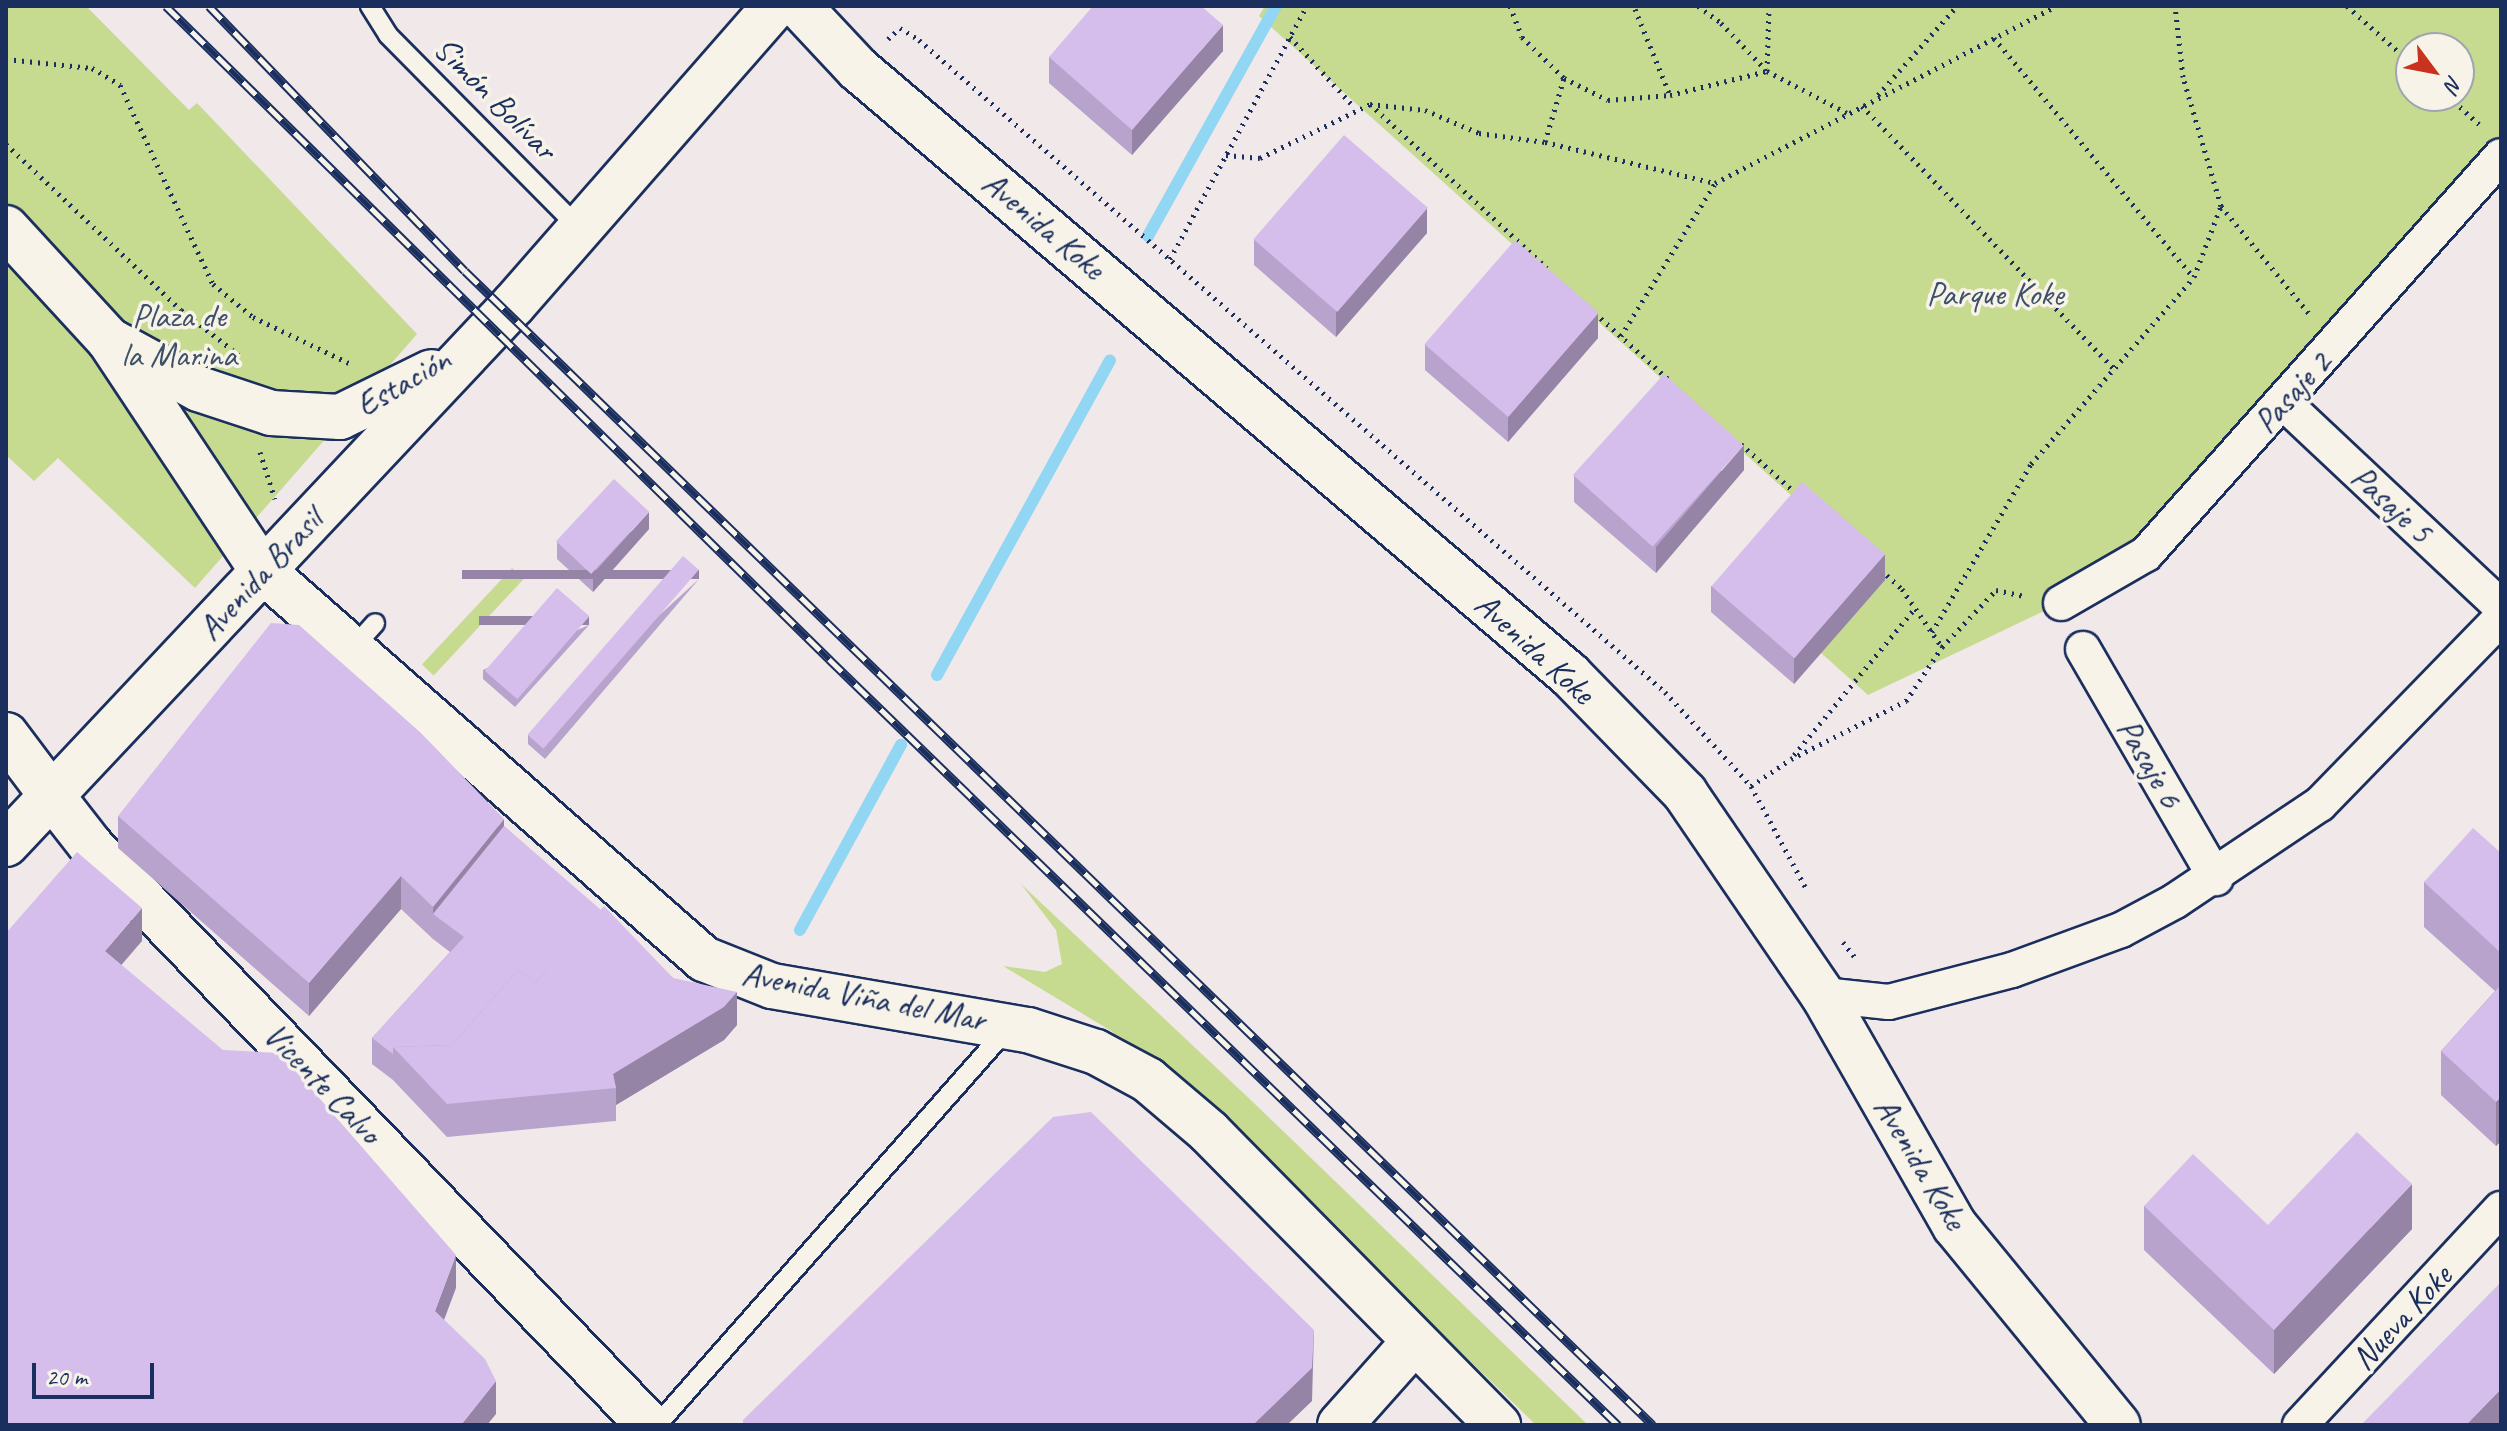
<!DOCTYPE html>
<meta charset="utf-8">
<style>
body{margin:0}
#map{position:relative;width:2507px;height:1431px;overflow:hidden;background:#f0e8e9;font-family:Caveat,sans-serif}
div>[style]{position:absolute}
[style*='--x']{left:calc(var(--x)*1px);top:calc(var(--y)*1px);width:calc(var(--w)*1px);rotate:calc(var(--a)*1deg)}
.green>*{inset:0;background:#c6da90;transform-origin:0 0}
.stream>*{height:12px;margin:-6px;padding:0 6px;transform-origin:6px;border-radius:6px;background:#91d6f3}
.path>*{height:5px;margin-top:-2.5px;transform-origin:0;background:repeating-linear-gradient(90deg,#1b2f5e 0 2px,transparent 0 8px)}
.roads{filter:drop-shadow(2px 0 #1b2f5e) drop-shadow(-2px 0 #1b2f5e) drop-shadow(0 2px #1b2f5e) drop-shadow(0 -2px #1b2f5e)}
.service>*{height:18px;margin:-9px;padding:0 9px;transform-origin:9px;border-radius:9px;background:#f7f3e8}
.minor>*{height:34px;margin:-17px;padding:0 17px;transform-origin:17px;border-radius:17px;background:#f7f3e8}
.tertiary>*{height:44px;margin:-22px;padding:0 22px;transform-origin:22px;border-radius:22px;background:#f7f3e8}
.secondary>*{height:44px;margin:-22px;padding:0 22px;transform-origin:22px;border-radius:22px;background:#f7f3e8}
.rail>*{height:9px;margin-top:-4.5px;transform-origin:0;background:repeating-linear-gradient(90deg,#f7f3e8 0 18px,#1b2f5e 0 36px);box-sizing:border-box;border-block:2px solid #1b2f5e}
.wall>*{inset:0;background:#b7a3cb}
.shaded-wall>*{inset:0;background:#9584a5;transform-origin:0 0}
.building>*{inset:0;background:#d5bdec;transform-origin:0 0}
span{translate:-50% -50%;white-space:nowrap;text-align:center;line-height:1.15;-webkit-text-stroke:7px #f7f3e8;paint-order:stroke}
.street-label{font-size:34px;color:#1b2f5e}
.park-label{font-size:34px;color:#3d5168}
.frame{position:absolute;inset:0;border:8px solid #1b2f5e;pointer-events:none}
.north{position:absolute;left:2395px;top:32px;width:80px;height:80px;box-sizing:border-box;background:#f7f3e8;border:2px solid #9fa5b1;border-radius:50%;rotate:122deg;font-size:22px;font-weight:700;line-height:32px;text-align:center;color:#1b2f5e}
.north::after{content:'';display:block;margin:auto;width:28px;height:36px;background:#c8321e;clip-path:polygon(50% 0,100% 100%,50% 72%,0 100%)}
.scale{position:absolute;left:32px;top:1363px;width:122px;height:36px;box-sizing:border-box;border:4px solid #1b2f5e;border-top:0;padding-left:10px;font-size:24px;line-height:28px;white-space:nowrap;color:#1b2f5e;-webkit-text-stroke:6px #f7f3e8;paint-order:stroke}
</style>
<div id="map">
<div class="green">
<i style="clip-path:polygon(6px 6px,86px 6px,189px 110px,197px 103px,417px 334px,195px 588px,58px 458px,34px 481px,6px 455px)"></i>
<i style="clip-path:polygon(evenodd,1265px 6px,2501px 6px,2501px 153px,2146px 554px,2061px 603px,1868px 695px,1820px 652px,1885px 580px,1259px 16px,1265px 6px,2411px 48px,2459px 48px,2459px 96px,2411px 96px,2411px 48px)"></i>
<i style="left:512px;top:568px;width:16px;height:132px;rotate:43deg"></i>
<i style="clip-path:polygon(1021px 884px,1256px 1105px,1588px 1425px,1536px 1425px,1245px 1143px,1110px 1042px,1113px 1032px,1003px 966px,1045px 972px,1062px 964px,1056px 930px)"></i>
</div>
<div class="stream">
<i style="--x:1148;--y:236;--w:263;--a:-60.9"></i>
<i style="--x:937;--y:675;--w:359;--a:-61.2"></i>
<i style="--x:800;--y:930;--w:211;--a:-61.4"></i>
</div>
<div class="path">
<i style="--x:1510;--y:6;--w:33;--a:69"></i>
<i style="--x:1522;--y:37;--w:59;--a:44.3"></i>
<i style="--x:1564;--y:78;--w:49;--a:26.6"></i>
<i style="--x:1608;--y:100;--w:62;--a:-4.6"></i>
<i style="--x:1670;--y:95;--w:100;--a:-13.9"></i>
<i style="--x:1767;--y:71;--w:90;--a:27.7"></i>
<i style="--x:1698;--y:6;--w:29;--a:36"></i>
<i style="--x:1721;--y:23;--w:65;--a:46.2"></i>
<i style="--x:2347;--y:6;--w:86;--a:41.7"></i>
<i style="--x:1635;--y:9;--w:93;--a:67.9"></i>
<i style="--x:1290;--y:37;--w:96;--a:47.5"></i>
<i style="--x:1994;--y:38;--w:311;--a:50.2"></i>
<i style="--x:888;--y:39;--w:16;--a:-43"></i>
<i style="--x:900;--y:28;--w:22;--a:32"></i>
<i style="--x:919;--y:40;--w:991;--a:41.15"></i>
<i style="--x:1665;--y:692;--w:127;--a:47.5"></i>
<i style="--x:1751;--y:786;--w:116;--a:61.7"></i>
<i style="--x:6;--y:59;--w:86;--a:6"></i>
<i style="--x:92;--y:68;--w:33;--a:31"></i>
<i style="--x:120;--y:85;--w:220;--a:65"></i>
<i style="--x:213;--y:284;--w:52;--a:39.5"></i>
<i style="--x:253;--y:317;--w:111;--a:25.6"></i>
<i style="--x:1767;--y:71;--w:65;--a:-88.2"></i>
<i style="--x:1878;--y:95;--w:119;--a:-48.4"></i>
<i style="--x:2448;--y:96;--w:43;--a:42.2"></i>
<i style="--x:1370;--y:104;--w:241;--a:42.8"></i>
<i style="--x:1862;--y:106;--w:364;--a:46.2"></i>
<i style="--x:1545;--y:142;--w:67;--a:-73.5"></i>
<i style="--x:6;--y:144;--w:241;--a:43.5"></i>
<i style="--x:181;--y:310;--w:73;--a:37.8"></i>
<i style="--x:1226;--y:155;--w:34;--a:5"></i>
<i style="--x:1260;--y:158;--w:123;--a:-26.1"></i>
<i style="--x:1370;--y:104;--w:55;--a:6.2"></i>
<i style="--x:1425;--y:110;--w:59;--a:23.1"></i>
<i style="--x:1479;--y:133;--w:67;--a:7.8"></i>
<i style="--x:1545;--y:142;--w:175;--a:13.6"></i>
<i style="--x:1715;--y:183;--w:384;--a:-27.4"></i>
<i style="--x:2221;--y:206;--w:142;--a:50.7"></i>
<i style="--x:1170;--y:259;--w:288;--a:-61.6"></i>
<i style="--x:1595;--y:313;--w:98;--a:42.1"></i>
<i style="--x:1621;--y:336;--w:180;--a:-58.4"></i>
<i style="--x:1741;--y:444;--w:78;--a:41.9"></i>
<i style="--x:260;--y:452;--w:49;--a:72.3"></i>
<i style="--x:1881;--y:570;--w:28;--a:42"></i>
<i style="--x:1902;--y:589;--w:70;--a:55.4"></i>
<i style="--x:1932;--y:632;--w:195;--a:-59.5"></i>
<i style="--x:2031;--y:464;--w:248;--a:-48.9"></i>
<i style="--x:2194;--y:277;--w:76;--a:-69.2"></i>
<i style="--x:2221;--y:206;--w:134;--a:-106.4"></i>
<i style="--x:2183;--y:77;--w:71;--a:-96.4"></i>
<i style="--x:1794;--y:755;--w:190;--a:-50.5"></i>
<i style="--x:1751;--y:786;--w:48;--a:-34"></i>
<i style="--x:1791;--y:759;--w:129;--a:-26.8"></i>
<i style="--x:1906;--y:701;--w:65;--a:-56.3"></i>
<i style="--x:1942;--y:647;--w:79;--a:-46.5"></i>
<i style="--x:1996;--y:590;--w:29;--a:12"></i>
<i style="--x:1843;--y:942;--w:23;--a:52"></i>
</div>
<div class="roads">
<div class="service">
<i style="--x:370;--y:6;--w:34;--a:58"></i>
<i style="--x:388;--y:35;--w:274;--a:45.3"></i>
<i style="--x:351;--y:650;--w:36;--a:-48"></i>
<i style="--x:657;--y:1425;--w:529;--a:-48.53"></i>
</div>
<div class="minor">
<i style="--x:2283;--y:402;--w:299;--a:43.2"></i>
<i style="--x:2061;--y:603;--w:98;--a:-30"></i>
<i style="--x:2146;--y:554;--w:533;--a:-48.27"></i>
<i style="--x:2083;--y:649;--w:265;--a:59.9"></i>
<i style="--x:1823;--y:995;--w:66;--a:6.1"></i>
<i style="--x:1889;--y:1002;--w:127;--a:-14.6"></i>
<i style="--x:2012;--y:970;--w:116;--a:-20.2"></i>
<i style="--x:2121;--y:930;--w:61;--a:-28.2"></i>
<i style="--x:2175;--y:901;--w:174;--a:-33.8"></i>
<i style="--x:2320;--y:804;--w:260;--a:-45.8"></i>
<i style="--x:2300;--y:1425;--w:295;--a:-47.1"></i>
</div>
<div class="tertiary">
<i style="--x:799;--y:6;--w:86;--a:46.9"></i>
<i style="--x:858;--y:69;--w:935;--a:40.4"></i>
<i style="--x:1570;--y:675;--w:165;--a:45.7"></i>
<i style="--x:1685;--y:793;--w:245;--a:55.7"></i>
<i style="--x:1823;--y:995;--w:266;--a:60.3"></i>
<i style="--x:1955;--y:1226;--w:257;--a:50.7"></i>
<i style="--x:109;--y:340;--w:276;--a:56.4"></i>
<i style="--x:262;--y:570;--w:589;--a:41.35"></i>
<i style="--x:704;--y:959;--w:73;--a:21.7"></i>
<i style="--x:772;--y:986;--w:260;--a:9.8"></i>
<i style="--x:1028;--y:1030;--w:71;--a:17.9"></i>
<i style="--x:1096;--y:1052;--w:59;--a:28.3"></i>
<i style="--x:1148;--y:1080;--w:80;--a:40.4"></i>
<i style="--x:1209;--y:1132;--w:412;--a:45.4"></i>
<i style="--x:52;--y:796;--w:63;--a:52"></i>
<i style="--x:91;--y:846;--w:804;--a:46.06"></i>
<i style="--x:1340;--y:1425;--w:111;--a:-48.3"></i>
</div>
<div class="secondary">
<i style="--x:6;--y:228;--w:152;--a:47.4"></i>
<i style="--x:109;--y:340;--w:102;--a:28.6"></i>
<i style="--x:199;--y:389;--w:76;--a:18.4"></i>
<i style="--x:271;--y:413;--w:69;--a:3.3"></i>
<i style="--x:340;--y:417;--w:102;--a:-26.1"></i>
<i style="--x:6;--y:735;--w:76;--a:53"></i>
<i style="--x:6;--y:844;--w:741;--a:-46.75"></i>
<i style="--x:514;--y:304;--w:396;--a:-48.8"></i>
</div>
</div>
<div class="rail">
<i style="--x:166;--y:6;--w:931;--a:44.56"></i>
<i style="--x:829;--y:659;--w:1100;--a:44.15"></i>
<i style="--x:209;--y:6;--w:368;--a:46"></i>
<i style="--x:465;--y:271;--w:1656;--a:44.17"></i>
</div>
<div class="wall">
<i style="clip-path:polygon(1223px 51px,1132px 155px,1049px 83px,1049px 57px)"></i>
<i style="clip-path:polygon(1427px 233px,1336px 337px,1254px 265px,1254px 239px)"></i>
<i style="clip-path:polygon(1598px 338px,1508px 442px,1425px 370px,1425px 344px)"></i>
<i style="clip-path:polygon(1744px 470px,1656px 573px,1574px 502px,1574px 476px)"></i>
<i style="clip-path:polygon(649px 529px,593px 592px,557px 559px,557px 542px)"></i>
<i style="clip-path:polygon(699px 579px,545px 759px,528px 744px,528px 735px)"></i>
<i style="clip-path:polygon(1885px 580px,1794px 684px,1711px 612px,1711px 586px)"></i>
<i style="clip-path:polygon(589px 625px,515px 707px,483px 679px,483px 670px)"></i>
<i style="clip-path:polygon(118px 816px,504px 826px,673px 978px,737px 1025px,724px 1040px,616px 1105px,616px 1121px,447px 1137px,393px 1080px,372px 1064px,372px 1038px,450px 952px,433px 939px,401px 909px,309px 1016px,118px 848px)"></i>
<i style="clip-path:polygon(2501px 853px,2501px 1141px,2496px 1146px,2441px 1095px,2441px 1051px,2495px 991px,2424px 927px,2424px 882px)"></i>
<i style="clip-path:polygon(2144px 1206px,2268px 1225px,2412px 1229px,2274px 1374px,2144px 1250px)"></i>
</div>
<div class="shaded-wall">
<i style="clip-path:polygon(1223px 25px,1223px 51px,1132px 155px,1132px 130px)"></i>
<i style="clip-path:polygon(1427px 208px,1427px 233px,1336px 337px,1336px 311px)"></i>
<i style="clip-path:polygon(1598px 313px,1598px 338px,1508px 442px,1508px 417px)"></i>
<i style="clip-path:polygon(1744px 445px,1744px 470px,1656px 573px,1656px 547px)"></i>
<i style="clip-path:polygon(649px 512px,649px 529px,593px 592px,593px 574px)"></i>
<i style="clip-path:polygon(1885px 554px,1885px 580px,1794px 684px,1794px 658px)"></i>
<i style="left:699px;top:570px;width:9px;height:237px;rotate:90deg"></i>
<i style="left:589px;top:616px;width:9px;height:110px;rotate:90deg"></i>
<i style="clip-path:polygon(504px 819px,504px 852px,433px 914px,433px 907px)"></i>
<i style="clip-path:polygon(401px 876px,401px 909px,309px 1016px,309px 983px)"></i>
<i style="clip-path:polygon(142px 908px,142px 941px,105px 984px,105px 951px)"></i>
<i style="clip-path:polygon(737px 992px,737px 1025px,724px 1040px,616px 1105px,616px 1088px,613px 1074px)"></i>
<i style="clip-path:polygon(2501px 1097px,2501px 1141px,2496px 1146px,2496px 1102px)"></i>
<i style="clip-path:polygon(2412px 1184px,2412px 1229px,2274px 1374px,2274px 1330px)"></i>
<i style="clip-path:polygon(456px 1255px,456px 1288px,435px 1344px,435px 1311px)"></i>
<i style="clip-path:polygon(1314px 1330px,1312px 1401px,1287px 1425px,1253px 1425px)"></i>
<i style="clip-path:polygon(496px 1381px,496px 1414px,487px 1425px,461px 1425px)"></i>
<i style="clip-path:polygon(2501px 1389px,2501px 1425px,2466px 1425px)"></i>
</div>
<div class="building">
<i style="clip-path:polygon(1093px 6px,1201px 6px,1223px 25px,1132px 130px,1049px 57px)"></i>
<i style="left:1344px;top:135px;width:111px;height:138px;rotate:41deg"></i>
<i style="left:1515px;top:240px;width:111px;height:138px;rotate:41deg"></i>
<i style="left:1664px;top:374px;width:107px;height:136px;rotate:42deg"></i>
<i style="left:614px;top:479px;width:48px;height:85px;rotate:43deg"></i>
<i style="left:1802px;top:482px;width:110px;height:138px;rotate:41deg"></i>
<i style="left:683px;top:556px;width:21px;height:237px;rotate:41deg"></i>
<i style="left:557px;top:588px;width:43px;height:110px;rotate:41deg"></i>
<i style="clip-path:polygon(271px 623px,299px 625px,421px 733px,504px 819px,433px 907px,401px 876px,309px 983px,118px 816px)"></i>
<i style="clip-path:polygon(504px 826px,601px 910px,535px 983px,518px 970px,452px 1045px,393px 1047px,393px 1054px,372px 1038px,464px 937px,433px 914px)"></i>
<i style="clip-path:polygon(2473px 828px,2501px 853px,2501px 953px,2424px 882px)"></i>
<i style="clip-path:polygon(77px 852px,142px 908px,105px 951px,223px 1050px,280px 1053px,456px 1255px,435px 1311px,485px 1359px,496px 1381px,461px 1425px,6px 1425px,6px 933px)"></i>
<i style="clip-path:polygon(604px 906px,673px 978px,737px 992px,724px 1007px,613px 1074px,616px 1088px,447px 1104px,393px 1047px,452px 1045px,518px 970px,535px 983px)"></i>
<i style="clip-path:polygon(2501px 985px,2501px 1097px,2496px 1102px,2441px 1051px)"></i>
<i style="clip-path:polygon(1091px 1112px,1314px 1330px,1312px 1368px,1253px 1425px,743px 1425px,743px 1420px,1053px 1117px)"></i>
<i style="clip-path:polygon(2357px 1132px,2412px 1184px,2274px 1330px,2144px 1206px,2193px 1154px,2268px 1225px)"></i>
<i style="clip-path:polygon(2501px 1282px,2501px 1389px,2466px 1425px,2361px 1425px)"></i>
</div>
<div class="street-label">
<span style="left:496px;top:98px;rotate:45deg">Simón Bolívar</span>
<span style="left:1044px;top:225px;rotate:40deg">Avenida Koke</span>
<span style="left:403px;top:382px;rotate:-30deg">Estación</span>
<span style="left:2292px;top:392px;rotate:-48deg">Pasaje 2</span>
<span style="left:2392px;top:504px;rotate:43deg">Pasaje 5</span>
<span style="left:260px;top:574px;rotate:-47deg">Avenida Brasil</span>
<span style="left:1535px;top:648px;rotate:42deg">Avenida Koke</span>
<span style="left:2150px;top:763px;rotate:60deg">Pasaje 6</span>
<span style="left:864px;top:996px;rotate:11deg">Avenida Viña del Mar</span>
<span style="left:323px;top:1083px;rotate:46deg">Vicente Calvo</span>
<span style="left:1921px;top:1163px;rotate:59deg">Avenida Koke</span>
<span style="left:2401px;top:1317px;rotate:-47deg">Nueva Koke</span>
</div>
<div class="park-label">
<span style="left:1995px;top:294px">Parque Koke</span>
<span style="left:179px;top:335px">Plaza de<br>la Marina</span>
</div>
<div class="frame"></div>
<div class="north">N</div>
<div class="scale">20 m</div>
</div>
